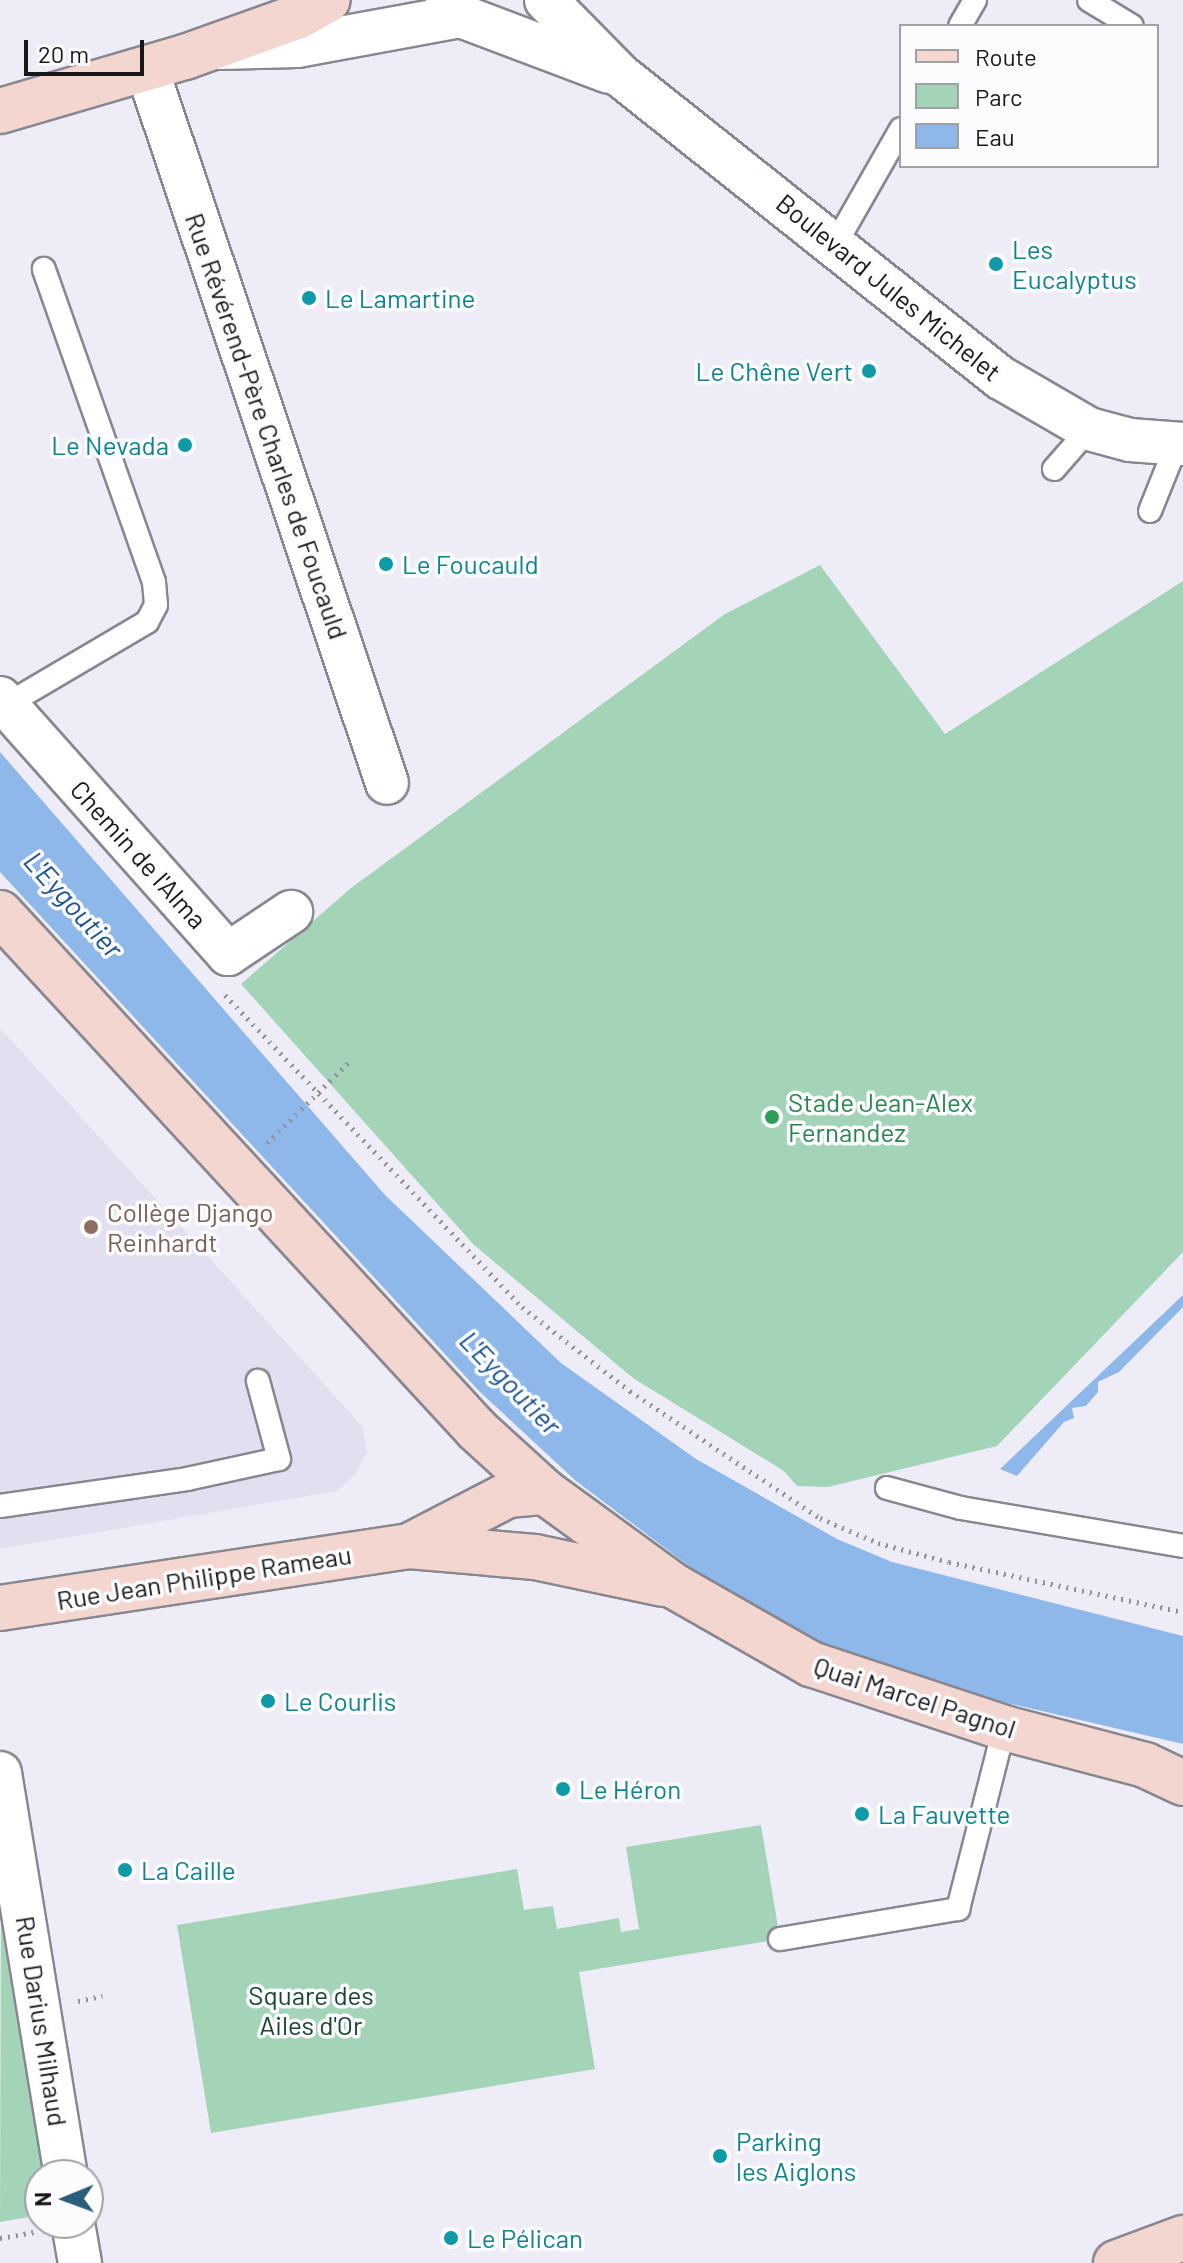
<!DOCTYPE html>
<meta charset="utf-8">
<style>
body{margin:0}
#map{position:relative;width:1183px;height:2263px;overflow:hidden;background:#eeedf7;font-family:Barlow,sans-serif}
div>[style]{position:absolute}
[style*='--x']{left:calc(var(--x)*1px);top:calc(var(--y)*1px);width:calc(var(--w)*1px);rotate:calc(var(--a)*1deg)}
.built>*{inset:0;background:#e2dff0}
.green>*{inset:0;background:#a4d4b7}
.water>*{inset:0;background:#8eb8ea}
.path>*{height:5px;margin-top:-2.5px;transform-origin:0;background:repeating-linear-gradient(90deg,#939299 0 2px,transparent 0 8px)}
.roads{filter:drop-shadow(2px 0 #88868f) drop-shadow(-2px 0 #88868f) drop-shadow(0 2px #88868f) drop-shadow(0 -2px #88868f)}
.lane>*{height:22px;margin:-11px;padding:0 11px;transform-origin:11px;border-radius:11px;background:#fff}
.street>*{height:42px;margin:-21px;padding:0 21px;transform-origin:21px;border-radius:21px;background:#fff}
.secondary>*{height:44px;margin:-22px;padding:0 22px;transform-origin:22px;border-radius:22px;background:#f3d6cf}
.dots>*{width:22px;height:22px;translate:-50% -50%;box-sizing:border-box;border:4px solid #fcfbfd;border-radius:50%}
span{translate:-50% -50%;white-space:nowrap;text-align:center;line-height:1.15;-webkit-text-stroke:7px #fcfbfd;paint-order:stroke}
.culture-label{font-size:26px;color:#0d838f}
.left{translate:0 -50%;text-align:left}
.right{translate:-100% -50%;text-align:right}
.street-label{font-size:26px;color:#18181b}
.leisure-label{font-size:26px;color:#27864d}
.education-label{font-size:26px;color:#785e54}
.park-label{font-size:26px;color:#15472e}
.water-label{font-size:28px;color:#1c5490;font-style:italic}
.legend{position:absolute;left:899px;top:24px;width:260px;height:144px;box-sizing:border-box;background:#fcfbfd;border:2px solid #a1a0a3;margin:0;padding:10px 14px;list-style:none;font-size:24px;color:#18181b}
.legend li{display:flex;align-items:center;gap:16px;height:40px}
.legend b{width:40px;border:2px solid #a1a0a3}
.north{position:absolute;left:24px;top:2159px;width:80px;height:80px;box-sizing:border-box;background:#fcfbfd;border:2px solid #a1a0a3;border-radius:50%;rotate:269deg;font-size:22px;font-weight:700;line-height:32px;text-align:center;color:#18181b}
.north::after{content:'';display:block;margin:auto;width:28px;height:36px;background:#2a5e7a;clip-path:polygon(50% 0,100% 100%,50% 72%,0 100%)}
.scale{position:absolute;left:24px;top:40px;width:120px;height:36px;box-sizing:border-box;border:4px solid #18181b;border-top:0;padding-left:10px;font-size:24px;line-height:28px;white-space:nowrap;color:#18181b;-webkit-text-stroke:6px #fcfbfd;paint-order:stroke}
</style>
<div id="map">
<div class="built">
<i style="clip-path:polygon(0 1028px,363px 1427px,367px 1452px,355px 1474px,337px 1491px,0 1549px)"></i>
</div>
<div class="green">
<i style="clip-path:polygon(820px 565px,945px 734px,1183px 581px,1183px 1252px,997px 1446px,828px 1487px,797px 1486px,784px 1471px,633px 1378px,474px 1245px,241px 984px,351px 888px,725px 614px)"></i>
<i style="clip-path:polygon(761px 1825px,780px 1939px,579px 1972px,595px 2069px,211px 2133px,177px 1925px,517px 1869px,524px 1910px,553px 1906px,557px 1929px,619px 1918px,621px 1932px,639px 1929px,626px 1847px)"></i>
<i style="clip-path:polygon(1px 1906px,46px 2175px,40px 2175px,40px 2215px,0 2222px)"></i>
</div>
<div class="water">
<i style="clip-path:polygon(0 752px,385px 1195px,561px 1363px,696px 1459px,837px 1539px,892px 1562px,1183px 1636px,1183px 1744px,862px 1669px,750px 1612px,576px 1481px,479px 1391px,0 872px)"></i>
<i style="clip-path:polygon(1183px 1295px,1183px 1307px,1119px 1372px,1098px 1382px,1098px 1392px,1086px 1406px,1072px 1408px,1074px 1418px,1064px 1422px,1017px 1476px,1000px 1469px)"></i>
</div>
<div class="path">
<i style="--x:225;--y:995;--w:431;--a:46.4"></i>
<i style="--x:522;--y:1307;--w:137;--a:37.9"></i>
<i style="--x:630;--y:1391;--w:229;--a:33.8"></i>
<i style="--x:820;--y:1518;--w:63;--a:23.3"></i>
<i style="--x:878;--y:1543;--w:73;--a:15"></i>
<i style="--x:949;--y:1562;--w:239;--a:12.1"></i>
<i style="--x:267;--y:1143;--w:115;--a:-44.6"></i>
<i style="--x:78;--y:2001;--w:25;--a:-12"></i>
<i style="--x:0;--y:2238;--w:36;--a:-10"></i>
</div>
<div class="roads">
<div class="lane">
<i style="--x:1089;--y:0;--w:50;--a:31.2"></i>
<i style="--x:960;--y:26;--w:30;--a:-60"></i>
<i style="--x:836;--y:243;--w:131;--a:-60.3"></i>
<i style="--x:1054;--y:469;--w:53;--a:-48.8"></i>
<i style="--x:1150;--y:511;--w:72;--a:-68.1"></i>
<i style="--x:6;--y:705;--w:164;--a:-30.5"></i>
<i style="--x:147;--y:622;--w:19;--a:-62"></i>
<i style="--x:156;--y:605;--w:23;--a:-95"></i>
<i style="--x:154;--y:582;--w:332;--a:-109.4"></i>
<i style="--x:887;--y:1488;--w:77;--a:15.1"></i>
<i style="--x:961;--y:1508;--w:225;--a:9.7"></i>
<i style="--x:0;--y:1506;--w:189;--a:-8.2"></i>
<i style="--x:187;--y:1479;--w:94;--a:-12.3"></i>
<i style="--x:279;--y:1459;--w:81;--a:-105.1"></i>
<i style="--x:780;--y:1939;--w:181;--a:-9.6"></i>
<i style="--x:958;--y:1909;--w:187;--a:-75.7"></i>
</div>
<div class="street">
<i style="--x:447;--y:0;--w:21;--a:49"></i>
<i style="--x:461;--y:16;--w:158;--a:20.7"></i>
<i style="--x:546;--y:0;--w:107;--a:45.4"></i>
<i style="--x:621;--y:76;--w:485;--a:38.5"></i>
<i style="--x:1001;--y:378;--w:102;--a:30.1"></i>
<i style="--x:1089;--y:429;--w:42;--a:15"></i>
<i style="--x:1130;--y:440;--w:53;--a:4.3"></i>
<i style="--x:219;--y:48;--w:78;--a:-1.5"></i>
<i style="--x:297;--y:46;--w:167;--a:-10.4"></i>
<i style="--x:147;--y:69;--w:753;--a:71.42"></i>
<i style="--x:0;--y:698;--w:343;--a:48.3"></i>
<i style="--x:228;--y:954;--w:76;--a:-33.7"></i>
<i style="--x:0;--y:1773;--w:407;--a:80.7"></i>
<i style="--x:73;--y:2223;--w:41;--a:80.1"></i>
</div>
<div class="secondary">
<i style="--x:0;--y:111;--w:193;--a:-16.3"></i>
<i style="--x:185;--y:57;--w:119;--a:-19.7"></i>
<i style="--x:297;--y:17;--w:35;--a:-29"></i>
<i style="--x:0;--y:913;--w:703;--a:47.3"></i>
<i style="--x:477;--y:1430;--w:92;--a:42.4"></i>
<i style="--x:545;--y:1492;--w:160;--a:36.1"></i>
<i style="--x:674;--y:1586;--w:158;--a:29.7"></i>
<i style="--x:811;--y:1664;--w:203;--a:18.3"></i>
<i style="--x:1004;--y:1728;--w:146;--a:14.7"></i>
<i style="--x:1145;--y:1765;--w:42;--a:25.3"></i>
<i style="--x:409;--y:1546;--w:111;--a:-27.3"></i>
<i style="--x:508;--y:1495;--w:37;--a:-5"></i>
<i style="--x:0;--y:1608;--w:414;--a:-8.6"></i>
<i style="--x:409;--y:1546;--w:126;--a:5"></i>
<i style="--x:535;--y:1557;--w:131;--a:11.9"></i>
<i style="--x:1116;--y:2263;--w:72;--a:-20.5"></i>
</div>
</div>
<div class="dots">
<i style="left:996px;top:264px;background:#0f9aa8"></i>
<i style="left:309px;top:298px;background:#0f9aa8"></i>
<i style="left:869px;top:371px;background:#0f9aa8"></i>
<i style="left:185px;top:445px;background:#0f9aa8"></i>
<i style="left:386px;top:564px;background:#0f9aa8"></i>
<i style="left:772px;top:1117px;background:#2e9e5b"></i>
<i style="left:91px;top:1227px;background:#8d6e63"></i>
<i style="left:268px;top:1701px;background:#0f9aa8"></i>
<i style="left:563px;top:1789px;background:#0f9aa8"></i>
<i style="left:862px;top:1814px;background:#0f9aa8"></i>
<i style="left:125px;top:1870px;background:#0f9aa8"></i>
<i style="left:720px;top:2156px;background:#0f9aa8"></i>
<i style="left:451px;top:2238px;background:#0f9aa8"></i>
</div>
<div class="culture-label">
<span class="left" style="left:1012px;top:264px">Les<br>Eucalyptus</span>
<span class="left" style="left:325px;top:298px">Le Lamartine</span>
<span class="right" style="left:853px;top:371px">Le Chêne Vert</span>
<span class="right" style="left:169px;top:445px">Le Nevada</span>
<span class="left" style="left:402px;top:564px">Le Foucauld</span>
<span class="left" style="left:284px;top:1701px">Le Courlis</span>
<span class="left" style="left:579px;top:1789px">Le Héron</span>
<span class="left" style="left:878px;top:1814px">La Fauvette</span>
<span class="left" style="left:141px;top:1870px">La Caille</span>
<span class="left" style="left:736px;top:2156px">Parking<br>les Aiglons</span>
<span class="left" style="left:467px;top:2238px">Le Pélican</span>
</div>
<div class="street-label">
<span style="left:889px;top:287px;rotate:39deg">Boulevard Jules Michelet</span>
<span style="left:267px;top:426px;rotate:71deg">Rue Révérend-Père Charles de Foucauld</span>
<span style="left:139px;top:854px;rotate:48deg">Chemin de l'Alma</span>
<span style="left:204px;top:1577px;rotate:-9deg">Rue Jean Philippe Rameau</span>
<span style="left:915px;top:1697px;rotate:18deg">Quai Marcel Pagnol</span>
<span style="left:42px;top:2021px;rotate:81deg">Rue Darius Milhaud</span>
</div>
<div class="leisure-label">
<span class="left" style="left:788px;top:1117px">Stade Jean-Alex<br>Fernandez</span>
</div>
<div class="education-label">
<span class="left" style="left:107px;top:1227px">Collège Django<br>Reinhardt</span>
</div>
<div class="park-label">
<span style="left:311px;top:2010px">Square des<br>Ailes d'Or</span>
</div>
<div class="water-label">
<span style="left:74px;top:904px;rotate:48deg">L'Eygoutier</span>
<span style="left:511px;top:1382px;rotate:46deg">L'Eygoutier</span>
</div>
<ul class="legend">
<li><b style="height:10px;background:#f3d6cf"></b>Route</li>
<li><b style="height:22px;background:#a4d4b7"></b>Parc</li>
<li><b style="height:22px;background:#8eb8ea"></b>Eau</li>
</ul>
<div class="north">N</div>
<div class="scale">20 m</div>
</div>
